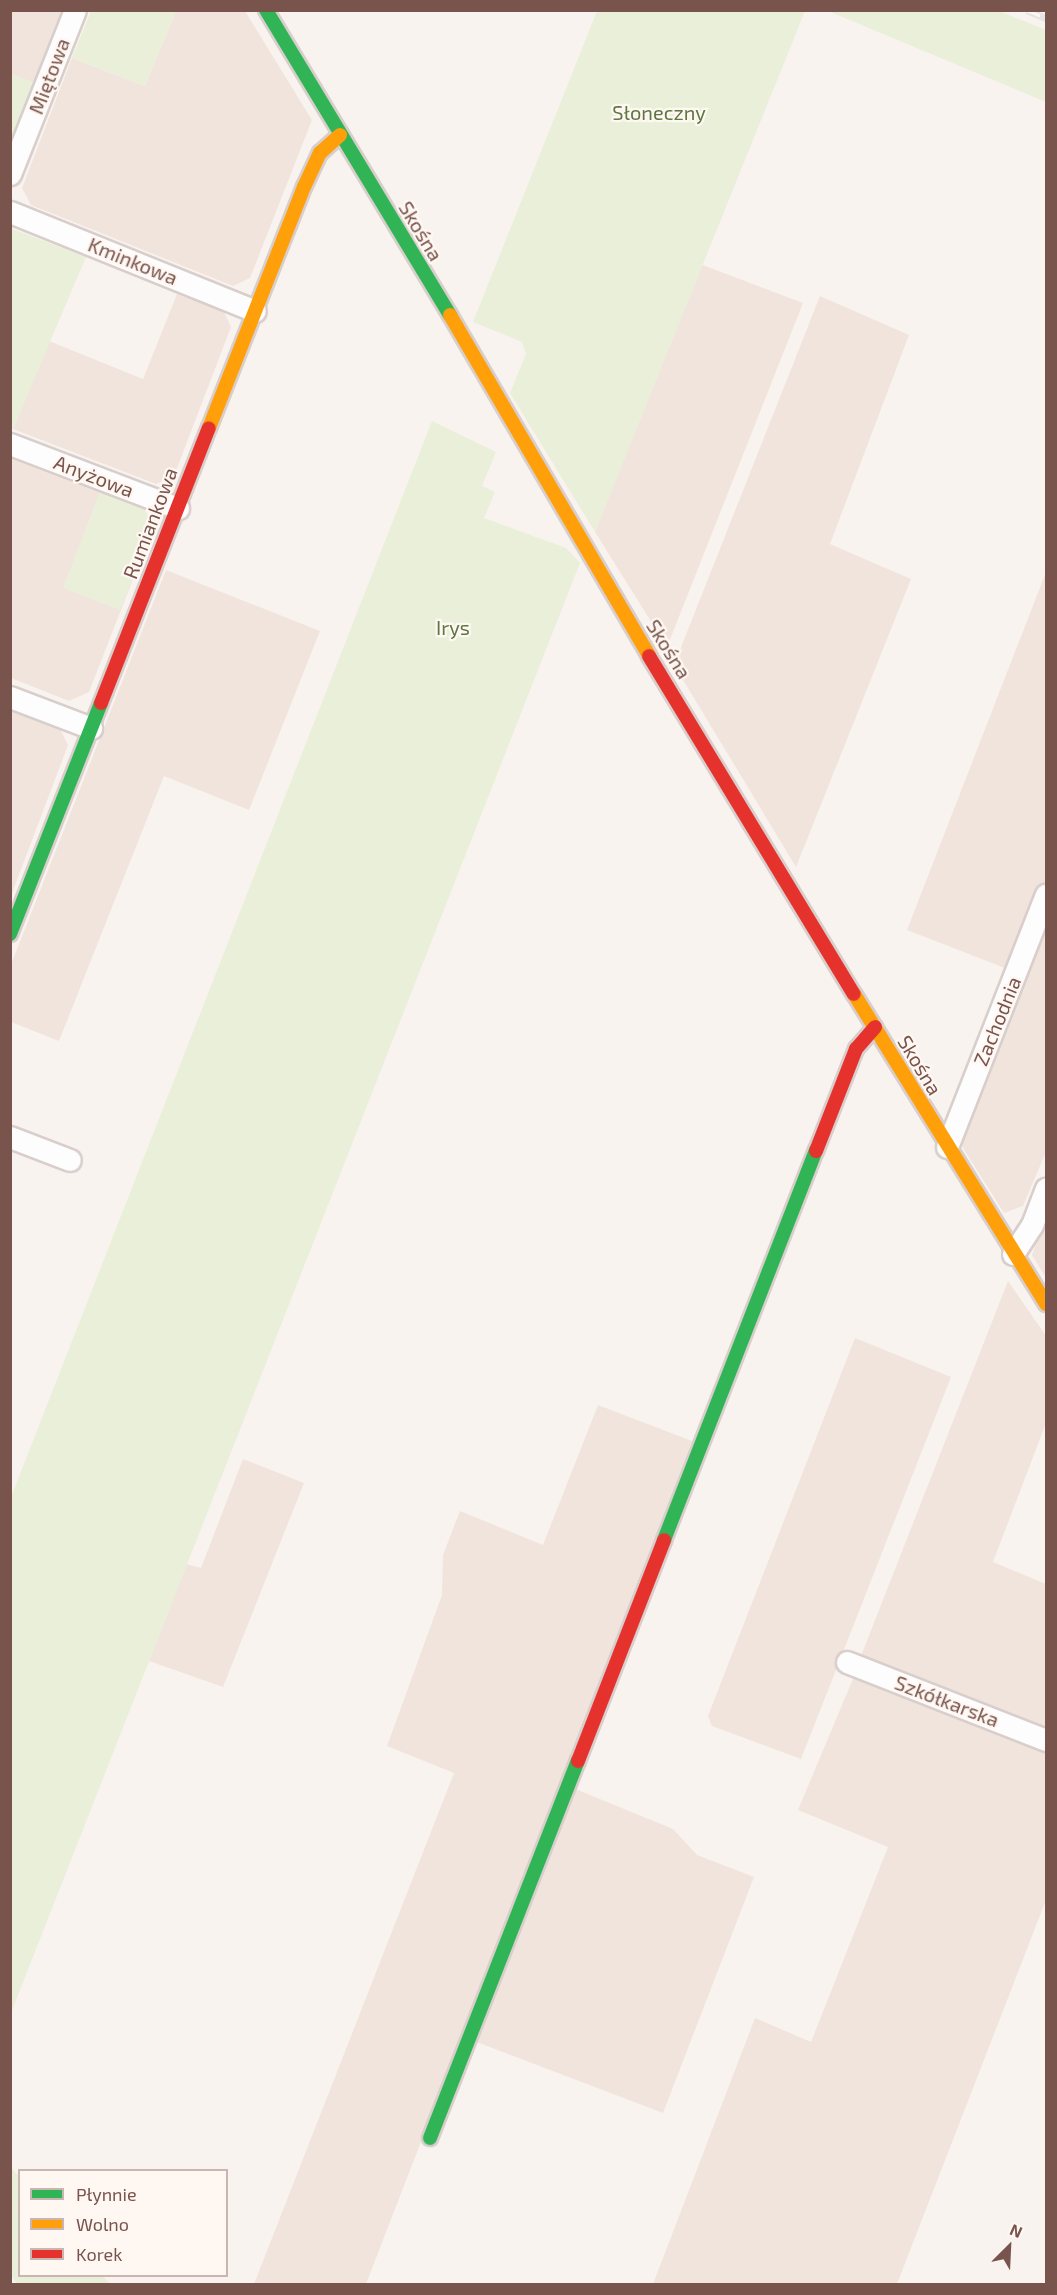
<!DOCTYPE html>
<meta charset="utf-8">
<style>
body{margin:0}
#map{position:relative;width:1057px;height:2295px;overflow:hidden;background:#f9f3ef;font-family:"Exo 2",sans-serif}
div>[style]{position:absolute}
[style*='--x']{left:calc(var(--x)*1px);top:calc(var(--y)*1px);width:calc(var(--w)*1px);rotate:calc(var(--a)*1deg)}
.residential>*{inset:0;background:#f1e4dd}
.green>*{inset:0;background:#eaefda}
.roads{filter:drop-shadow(2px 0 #d8cecb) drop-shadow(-2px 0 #d8cecb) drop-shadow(0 2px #d8cecb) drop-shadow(0 -2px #d8cecb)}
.street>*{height:21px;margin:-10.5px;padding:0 10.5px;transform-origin:10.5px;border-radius:10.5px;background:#fefdfd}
.fast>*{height:14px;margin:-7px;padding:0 7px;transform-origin:7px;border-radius:7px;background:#30b455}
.slow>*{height:14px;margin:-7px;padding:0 7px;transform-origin:7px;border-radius:7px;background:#ff9f0a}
.jam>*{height:14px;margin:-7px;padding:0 7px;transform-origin:7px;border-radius:7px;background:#e5322d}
.rail>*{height:7px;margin-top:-3.5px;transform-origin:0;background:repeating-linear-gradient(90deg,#fff7f2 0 14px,#e5e3e6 0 28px);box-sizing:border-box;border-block:2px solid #e5e3e6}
span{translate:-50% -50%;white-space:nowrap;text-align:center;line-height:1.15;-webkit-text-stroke:4.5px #fff7f2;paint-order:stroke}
.street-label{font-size:20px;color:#78544d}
.park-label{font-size:20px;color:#5e7842}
.frame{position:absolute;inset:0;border:12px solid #78544d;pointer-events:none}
.legend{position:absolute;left:18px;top:2169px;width:210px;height:108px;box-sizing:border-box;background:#fff7f2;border:2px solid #c9b6b0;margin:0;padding:8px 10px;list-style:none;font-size:18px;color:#78544d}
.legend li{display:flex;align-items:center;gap:12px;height:30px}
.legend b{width:30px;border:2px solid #c9b6b0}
.north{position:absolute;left:979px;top:2217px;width:60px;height:60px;-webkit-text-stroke:4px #fff7f2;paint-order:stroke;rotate:24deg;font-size:16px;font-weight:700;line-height:24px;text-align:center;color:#78544d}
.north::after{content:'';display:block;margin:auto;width:21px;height:27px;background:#78544d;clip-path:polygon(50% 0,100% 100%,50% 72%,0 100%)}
</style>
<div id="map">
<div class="residential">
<i style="clip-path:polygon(10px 11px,62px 11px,34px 83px,11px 74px)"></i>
<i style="clip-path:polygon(169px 11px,245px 11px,312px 120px,250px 278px,233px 286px,31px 205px,22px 188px,72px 58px,145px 86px,175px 13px)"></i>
<i style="clip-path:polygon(700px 264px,803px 303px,667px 647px,595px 532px)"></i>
<i style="clip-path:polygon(177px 294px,224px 312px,231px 327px,174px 476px,156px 484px,13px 429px,49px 341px,143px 379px)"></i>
<i style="clip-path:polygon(820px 296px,909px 335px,830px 544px,911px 579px,796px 867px,674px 665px)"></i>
<i style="clip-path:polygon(11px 459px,145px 510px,153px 528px,89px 692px,69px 701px,11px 678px)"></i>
<i style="clip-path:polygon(166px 570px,320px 631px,249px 810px,164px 776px,59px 1041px,11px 1022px,10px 967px)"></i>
<i style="clip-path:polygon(1046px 572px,1046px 881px,1010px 970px,907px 930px)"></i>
<i style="clip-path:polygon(11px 710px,60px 729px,68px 745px,11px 896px)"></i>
<i style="clip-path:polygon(1046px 916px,1046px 1152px,1023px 1206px,1004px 1213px,958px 1140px)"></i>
<i style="clip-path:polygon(1046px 1217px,1046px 1278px,1032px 1255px)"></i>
<i style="clip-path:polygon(1008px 1281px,1046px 1336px,1046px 1423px,993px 1562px,1046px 1584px,1046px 1734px,859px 1661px)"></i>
<i style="clip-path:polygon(855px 1338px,951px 1377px,801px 1759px,712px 1726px,708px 1716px)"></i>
<i style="clip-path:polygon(598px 1405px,692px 1441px,366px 2284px,254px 2284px,454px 1773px,387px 1746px,442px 1595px,443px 1555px,460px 1511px,543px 1545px)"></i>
<i style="clip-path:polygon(243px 1459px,304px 1483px,223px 1687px,149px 1661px,186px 1564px,201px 1568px)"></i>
<i style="clip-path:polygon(855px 1674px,1046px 1747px,1046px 1900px,897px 2284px,653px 2284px,755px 2018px,811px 2042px,888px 1847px,798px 1810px)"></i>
<i style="clip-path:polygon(573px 1788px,673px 1829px,697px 1855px,754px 1877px,663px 2113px,474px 2041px)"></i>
</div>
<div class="green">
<i style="clip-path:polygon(169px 10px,175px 13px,145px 86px,72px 58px,91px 11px)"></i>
<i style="clip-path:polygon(597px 11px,805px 11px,595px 532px,510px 393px,526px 354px,522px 342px,473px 322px)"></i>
<i style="clip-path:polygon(828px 11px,999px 11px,1046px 30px,1046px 102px)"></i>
<i style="clip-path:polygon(11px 74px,34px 83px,11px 143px)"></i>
<i style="clip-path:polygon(10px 228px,86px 257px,13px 429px,10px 428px)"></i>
<i style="clip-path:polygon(432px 421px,496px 452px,482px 486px,495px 492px,484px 518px,566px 548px,580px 563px,11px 2013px,11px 1497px)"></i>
<i style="clip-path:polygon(100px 492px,145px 510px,153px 528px,120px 610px,63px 588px)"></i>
<i style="clip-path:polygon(10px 2167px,19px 2176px,20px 2276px,103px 2276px,110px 2284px,17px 2284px,11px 2275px)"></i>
</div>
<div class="roads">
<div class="street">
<i style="--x:10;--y:174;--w:176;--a:-68.4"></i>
<i style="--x:10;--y:212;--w:264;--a:22"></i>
<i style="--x:10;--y:444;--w:180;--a:20.9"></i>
<i style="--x:10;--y:697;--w:87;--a:20.9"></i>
<i style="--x:10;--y:1137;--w:64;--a:21"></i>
<i style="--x:947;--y:1147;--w:271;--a:-68.6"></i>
<i style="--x:1013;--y:1254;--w:35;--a:-57"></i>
<i style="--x:1032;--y:1225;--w:39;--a:-69"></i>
<i style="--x:847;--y:1662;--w:214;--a:21.4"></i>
</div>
<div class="fast">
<i style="--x:266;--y:10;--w:356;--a:58.9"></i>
<i style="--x:10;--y:934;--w:248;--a:-68.5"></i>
<i style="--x:664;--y:1540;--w:418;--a:-68.7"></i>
<i style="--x:430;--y:2138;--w:405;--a:-68.6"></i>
</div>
<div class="slow">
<i style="--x:450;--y:315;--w:395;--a:59.7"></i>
<i style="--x:209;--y:428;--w:259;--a:-68.5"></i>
<i style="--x:304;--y:187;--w:38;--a:-65"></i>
<i style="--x:320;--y:153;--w:27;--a:-42"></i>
<i style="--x:854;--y:994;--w:365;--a:58.2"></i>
</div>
<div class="jam">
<i style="--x:649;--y:656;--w:395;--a:58.8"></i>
<i style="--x:101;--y:703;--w:295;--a:-68.6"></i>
<i style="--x:816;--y:1151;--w:110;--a:-68.6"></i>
<i style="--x:856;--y:1049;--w:29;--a:-49"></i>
<i style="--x:578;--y:1761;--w:237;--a:-68.7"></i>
</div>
</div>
<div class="rail">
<i style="--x:1027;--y:10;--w:21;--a:23"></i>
</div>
<div class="street-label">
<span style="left:49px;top:76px;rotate:-69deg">Miętowa</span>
<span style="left:421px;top:231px;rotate:59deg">Skośna</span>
<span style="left:133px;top:261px;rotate:22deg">Kminkowa</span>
<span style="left:94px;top:476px;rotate:21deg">Anyżowa</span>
<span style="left:150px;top:523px;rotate:-69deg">Rumiankowa</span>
<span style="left:669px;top:649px;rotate:58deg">Skośna</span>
<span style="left:997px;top:1021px;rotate:-68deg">Zachodnia</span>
<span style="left:920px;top:1065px;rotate:59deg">Skośna</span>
<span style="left:947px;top:1701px;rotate:21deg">Szkółkarska</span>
</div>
<div class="park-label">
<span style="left:659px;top:112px">Słoneczny</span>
<span style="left:453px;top:627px">Irys</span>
</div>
<div class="frame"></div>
<ul class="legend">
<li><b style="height:8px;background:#30b455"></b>Płynnie</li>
<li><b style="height:8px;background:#ff9f0a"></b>Wolno</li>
<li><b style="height:8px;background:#e5322d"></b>Korek</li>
</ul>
<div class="north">N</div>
</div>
